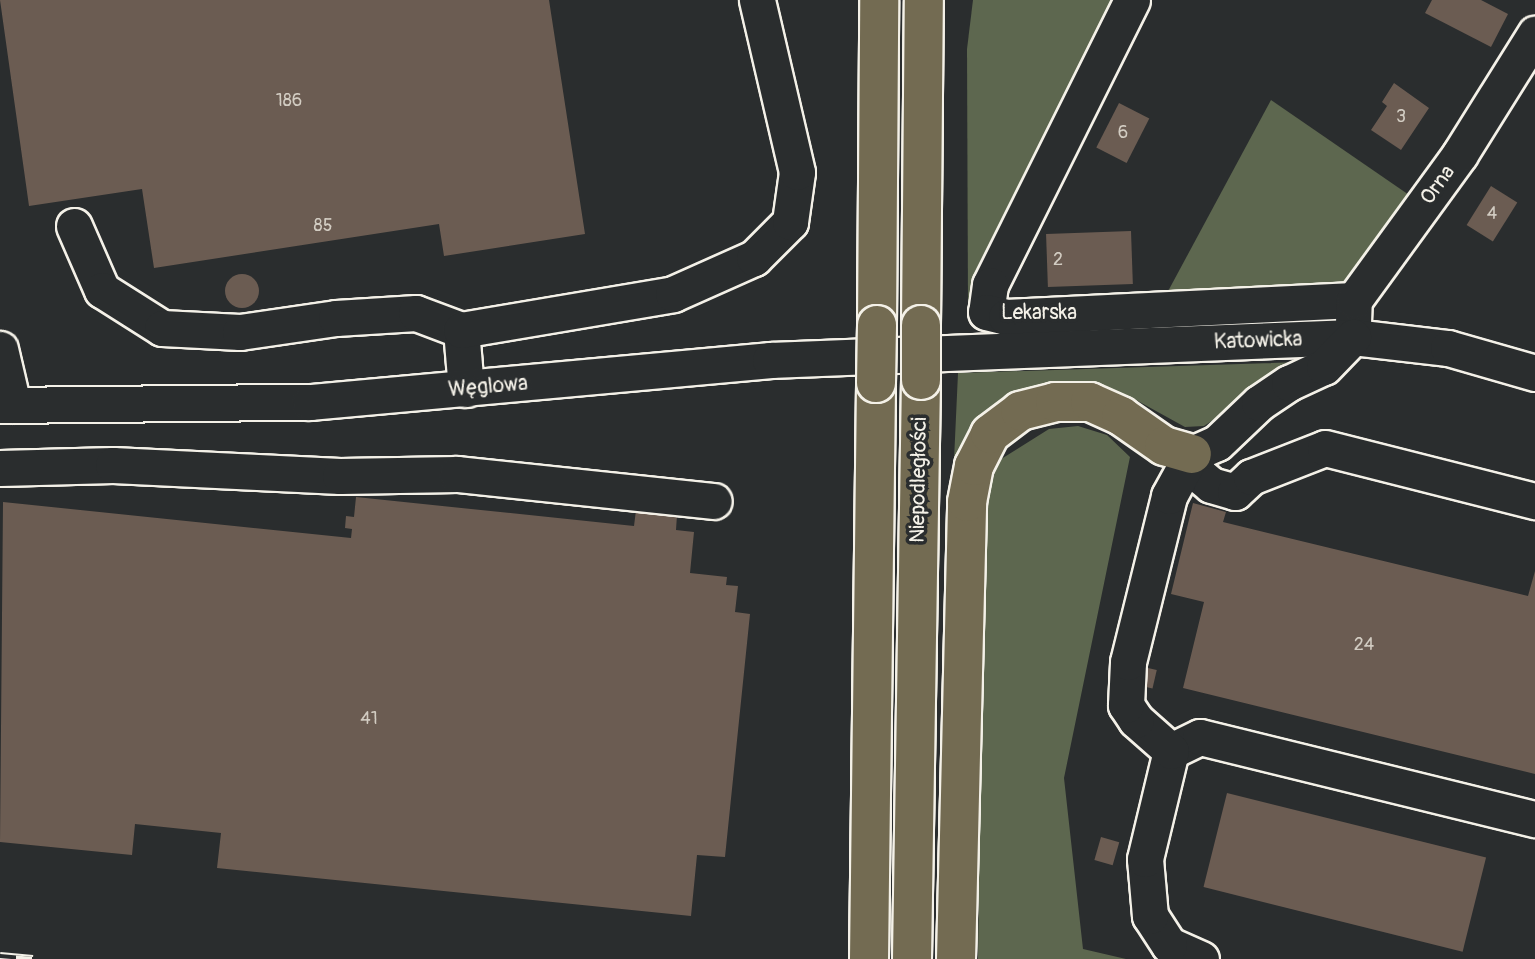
<!DOCTYPE html>
<meta charset="utf-8">
<style>
body{margin:0}
#map{position:relative;width:1535px;height:959px;overflow:hidden;background:#2a2d2e;font-family:Pangolin,sans-serif}
div>[style]{position:absolute}
[style*='--x']{left:calc(var(--x)*1px);top:calc(var(--y)*1px);width:calc(var(--w)*1px);rotate:calc(var(--a)*1deg)}
.green>*{inset:0;background:#5d674f}
.building>*{inset:0;background:#6b5c52;transform-origin:0 0}
.round{border-radius:50%}
.roads{filter:drop-shadow(2px 0 #f4f1e8) drop-shadow(-2px 0 #f4f1e8) drop-shadow(0 2px #f4f1e8) drop-shadow(0 -2px #f4f1e8)}
.minor>*{height:35px;margin:-17.5px;padding:0 17.5px;transform-origin:17.5px;border-radius:17.5px;background:#2a2d2e}
.highway>*{height:38px;margin:-19px;padding:0 19px;transform-origin:19px;border-radius:19px;background:#736b52}
.rail>*{height:8px;margin-top:-4px;transform-origin:0;background:repeating-linear-gradient(90deg,#2a2d2e 0 16px,#f4f1e8 0 32px);box-sizing:border-box;border-block:2px solid #f4f1e8}
.bridges{filter:drop-shadow(2px 0 #f4f1e8) drop-shadow(-2px 0 #f4f1e8) drop-shadow(0 2px #f4f1e8) drop-shadow(0 -2px #f4f1e8)}
.highway-bridge>*{height:38px;margin:-19px;padding:0 19px;transform-origin:19px;border-radius:19px;background:#736b52}
span{translate:-50% -50%;white-space:nowrap;text-align:center;line-height:1.15;-webkit-text-stroke:7px #2a2d2e;paint-order:stroke}
.number-label{font-size:18px;color:#d2ccc2}
.number-label span{-webkit-text-stroke-width:0}
.street-label{font-size:21px;color:#f4f1e8}
</style>
<div id="map">
<div class="green">
<i style="clip-path:polygon(973px 0,1121px 0,968px 308px,967px 49px)"></i>
<i style="clip-path:polygon(1271px 100px,1412px 197px,1345px 290px,1166px 295px)"></i>
<i style="clip-path:polygon(1300px 362px,1204px 426px,1185px 427px,1127px 395px,1092px 389px,975px 427px,954px 460px,958px 373px)"></i>
<i style="clip-path:polygon(1078px 426px,1107px 435px,1130px 457px,1064px 778px,1083px 949px,1126px 959px,978px 959px,984px 510px,998px 461px,1049px 429px)"></i>
</div>
<div class="building">
<i style="clip-path:polygon(0 0,549px 0,585px 234px,444px 256px,439px 224px,154px 268px,142px 189px,29px 206px)"></i>
<i style="clip-path:polygon(1432px 0,1481px 0,1508px 14px,1491px 47px,1425px 13px)"></i>
<i style="clip-path:polygon(1394px 83px,1429px 108px,1401px 150px,1371px 130px,1387px 106px,1382px 102px)"></i>
<i style="left:1119px;top:103px;width:34px;height:50px;rotate:27deg"></i>
<i style="left:1491px;top:186px;width:31px;height:46px;rotate:32deg"></i>
<i style="left:1131px;top:231px;width:53px;height:85px;rotate:88deg"></i>
<i class="round" style="left:225px;top:274px;width:34px;height:34px"></i>
<i style="clip-path:polygon(356px 497px,634px 526px,636px 510px,677px 515px,676px 530px,694px 532px,690px 573px,727px 577px,726px 585px,738px 586px,735px 612px,750px 614px,725px 857px,697px 855px,691px 916px,217px 868px,221px 833px,135px 824px,132px 855px,0 842px,3px 502px,351px 538px,352px 529px,345px 528px,346px 516px,354px 517px)"></i>
<i style="clip-path:polygon(1193px 503px,1226px 512px,1223px 522px,1528px 596px,1535px 571px,1535px 774px,1183px 688px,1204px 602px,1171px 594px)"></i>
<i style="left:1148px;top:668px;width:9px;height:19px;rotate:13deg"></i>
<i style="left:1227px;top:793px;width:267px;height:97px;rotate:14deg"></i>
<i style="left:1101px;top:837px;width:19px;height:24px;rotate:16deg"></i>
</div>
<div class="roads">
<div class="minor">
<i style="--x:1132;--y:0;--w:318;--a:116.5"></i>
<i style="--x:990;--y:285;--w:27;--a:98"></i>
<i style="--x:986;--y:312;--w:21;--a:14"></i>
<i style="--x:1006;--y:317;--w:348;--a:-2.8"></i>
<i style="--x:74;--y:226;--w:70;--a:66.4"></i>
<i style="--x:102;--y:290;--w:71;--a:32.3"></i>
<i style="--x:162;--y:328;--w:78;--a:2.9"></i>
<i style="--x:240;--y:332;--w:97;--a:-8.3"></i>
<i style="--x:336;--y:318;--w:80;--a:-3.6"></i>
<i style="--x:416;--y:313;--w:48;--a:20.7"></i>
<i style="--x:1353;--y:323;--w:23;--a:-88"></i>
<i style="--x:1354;--y:300;--w:180;--a:-54"></i>
<i style="--x:1460;--y:154;--w:142;--a:-58"></i>
<i style="--x:0;--y:349;--w:57;--a:76.9"></i>
<i style="--x:466;--y:389;--w:59;--a:-94.8"></i>
<i style="--x:461;--y:330;--w:215;--a:-9.6"></i>
<i style="--x:673;--y:294;--w:89;--a:-24"></i>
<i style="--x:754;--y:258;--w:51;--a:-45"></i>
<i style="--x:790;--y:222;--w:50;--a:-82"></i>
<i style="--x:797;--y:172;--w:177;--a:-103.1"></i>
<i style="--x:0;--y:405;--w:310;--a:-0.6"></i>
<i style="--x:310;--y:402;--w:462;--a:-5.2"></i>
<i style="--x:770;--y:360;--w:583;--a:-2.26"></i>
<i style="--x:1353;--y:337;--w:96;--a:6.6"></i>
<i style="--x:1448;--y:348;--w:91;--a:16"></i>
<i style="--x:1192;--y:454;--w:21;--a:73"></i>
<i style="--x:1198;--y:474;--w:17;--a:40"></i>
<i style="--x:1211;--y:485;--w:25;--a:16"></i>
<i style="--x:1235;--y:492;--w:22;--a:-43"></i>
<i style="--x:1251;--y:477;--w:79;--a:-21.4"></i>
<i style="--x:1325;--y:448;--w:217;--a:14.2"></i>
<i style="--x:0;--y:468;--w:113;--a:-1.5"></i>
<i style="--x:113;--y:465;--w:227;--a:2.8"></i>
<i style="--x:340;--y:476;--w:117;--a:-1"></i>
<i style="--x:457;--y:474;--w:258;--a:6"></i>
<i style="--x:1171;--y:751;--w:32;--a:-26"></i>
<i style="--x:1200;--y:737;--w:345;--a:13.8"></i>
<i style="--x:1201;--y:959;--w:35;--a:-156"></i>
<i style="--x:1169;--y:945;--w:35;--a:-123"></i>
<i style="--x:1150;--y:916;--w:57;--a:-95"></i>
<i style="--x:1145;--y:859;--w:111;--a:-76.5"></i>
<i style="--x:1171;--y:751;--w:47;--a:-138.5"></i>
<i style="--x:1136;--y:720;--w:18;--a:-124"></i>
<i style="--x:1126;--y:705;--w:43;--a:-87.3"></i>
<i style="--x:1128;--y:662;--w:171;--a:-76.1"></i>
<i style="--x:1169;--y:496;--w:48;--a:-61.3"></i>
<i style="--x:1192;--y:454;--w:27;--a:-24"></i>
<i style="--x:1217;--y:443;--w:58;--a:-43.6"></i>
<i style="--x:1259;--y:403;--w:36;--a:-34"></i>
<i style="--x:1289;--y:383;--w:38;--a:-25"></i>
<i style="--x:1324;--y:367;--w:42;--a:-46"></i>
</div>
<div class="highway">
<i style="--x:877;--y:325;--w:325;--a:-89.6"></i>
<i style="--x:921;--y:325;--w:325;--a:-89.5"></i>
<i style="--x:869;--y:959;--w:576;--a:-89.3"></i>
<i style="--x:912;--y:959;--w:579;--a:-89.11"></i>
<i style="--x:956;--y:959;--w:457;--a:-88.6"></i>
<i style="--x:967;--y:502;--w:37;--a:-79"></i>
<i style="--x:974;--y:466;--w:36;--a:-63"></i>
<i style="--x:990;--y:434;--w:38;--a:-37"></i>
<i style="--x:1020;--y:411;--w:36;--a:-14"></i>
<i style="--x:1055;--y:402;--w:35;--a:0"></i>
<i style="--x:1090;--y:402;--w:34;--a:24"></i>
<i style="--x:1121;--y:416;--w:52;--a:34.9"></i>
<i style="--x:1164;--y:446;--w:29;--a:16"></i>
</div>
</div>
<div class="rail">
<i style="--x:0;--y:956;--w:33;--a:5"></i>
</div>
<div class="bridges">
<div class="highway-bridge">
<i style="--x:921;--y:380;--w:55;--a:-90"></i>
<i style="--x:876;--y:383;--w:58;--a:-89"></i>
</div>
</div>
<div class="number-label">
<span style="left:289px;top:101px">186</span>
<span style="left:1401px;top:117px">3</span>
<span style="left:1123px;top:133px">6</span>
<span style="left:1492px;top:214px">4</span>
<span style="left:323px;top:226px">85</span>
<span style="left:1058px;top:260px">2</span>
<span style="left:1364px;top:645px">24</span>
<span style="left:369px;top:719px">41</span>
</div>
<div class="street-label">
<span style="left:1438px;top:185px;rotate:-54deg">Orna</span>
<span style="left:1039px;top:313px">Lekarska</span>
<span style="left:1258px;top:341px;rotate:-2deg">Katowicka</span>
<span style="left:488px;top:387px;rotate:-5deg">Węglowa</span>
<span style="left:919px;top:480px;rotate:-89deg">Niepodległości</span>
</div>
</div>
